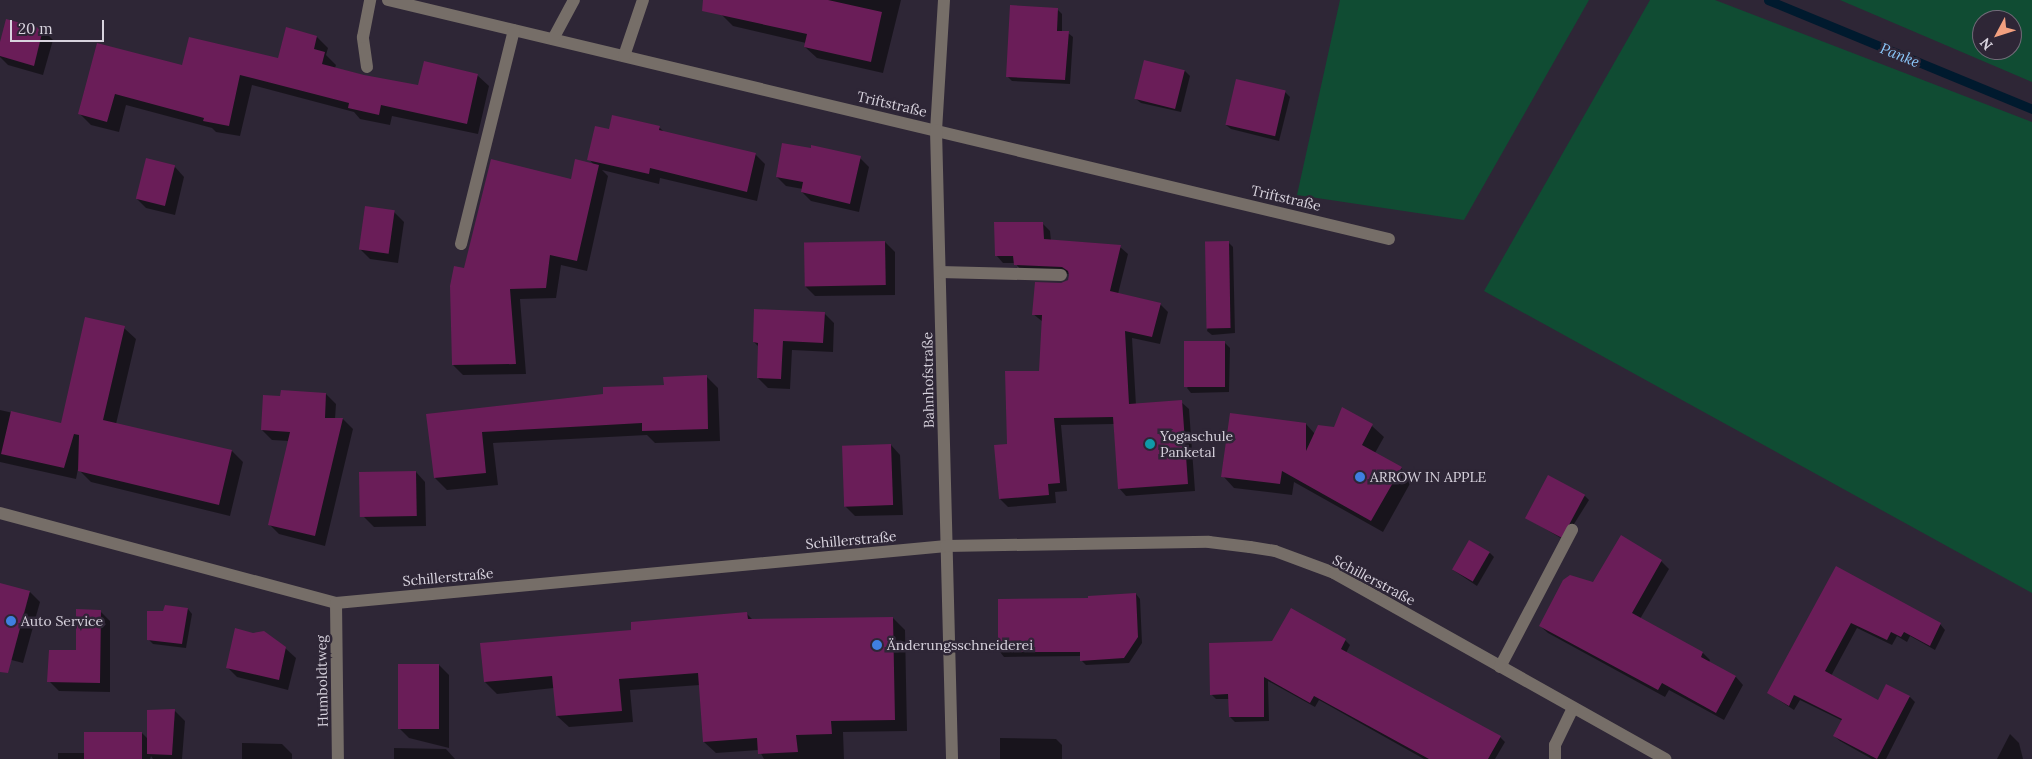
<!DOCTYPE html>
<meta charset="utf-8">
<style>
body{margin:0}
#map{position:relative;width:2032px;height:759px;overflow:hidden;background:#2e2636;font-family:Lora,serif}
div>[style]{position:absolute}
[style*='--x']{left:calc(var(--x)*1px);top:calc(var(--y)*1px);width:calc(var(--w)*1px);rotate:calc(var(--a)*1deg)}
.green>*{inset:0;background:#104c33}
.shadow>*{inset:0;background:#0007}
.stream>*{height:9px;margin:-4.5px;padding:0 4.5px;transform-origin:4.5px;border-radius:4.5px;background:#001a2e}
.building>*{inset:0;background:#6a1d58;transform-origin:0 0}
.minor>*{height:12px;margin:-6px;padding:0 6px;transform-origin:6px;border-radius:6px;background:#766e68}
.dots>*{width:14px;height:14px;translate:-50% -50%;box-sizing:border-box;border:2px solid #2e2636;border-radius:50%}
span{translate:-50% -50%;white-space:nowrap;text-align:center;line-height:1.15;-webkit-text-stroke:5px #2e2636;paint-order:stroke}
.street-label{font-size:14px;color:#d8d3de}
.poi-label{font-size:14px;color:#d8d3de}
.left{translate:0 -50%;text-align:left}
.water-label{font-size:15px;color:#8bc7fa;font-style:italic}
.north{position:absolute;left:1972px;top:10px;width:50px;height:50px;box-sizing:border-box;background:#2e2636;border:1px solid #726b79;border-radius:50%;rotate:230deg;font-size:14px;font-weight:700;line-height:20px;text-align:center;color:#d8d3de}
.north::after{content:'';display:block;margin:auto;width:18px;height:22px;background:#f2a07f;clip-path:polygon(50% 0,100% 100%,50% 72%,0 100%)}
.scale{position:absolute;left:10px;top:20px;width:94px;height:22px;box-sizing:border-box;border:2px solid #d8d3de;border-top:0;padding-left:6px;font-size:15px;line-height:18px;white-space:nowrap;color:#d8d3de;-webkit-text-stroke:4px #2e2636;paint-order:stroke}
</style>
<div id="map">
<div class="green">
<i style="clip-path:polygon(1340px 0,1589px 0,1464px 220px,1297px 195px)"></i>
<i style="clip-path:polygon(1650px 0,1715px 0,2032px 122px,2032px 593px,1484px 291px)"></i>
<i style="clip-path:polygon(evenodd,1840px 0,2032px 0,2032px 82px,1840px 0,1982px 20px,2012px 20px,2012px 50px,1982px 50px,1982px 20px)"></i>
</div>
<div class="shadow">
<i style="clip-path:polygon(724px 0,901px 0,883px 73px,817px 58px,805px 47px,806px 43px,733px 26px,721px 14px)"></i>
<i style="clip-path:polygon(1058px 10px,1062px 14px,1062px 32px,1068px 33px,1073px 37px,1070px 84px,1012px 81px,1007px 76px)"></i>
<i style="clip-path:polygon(7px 20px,43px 30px,53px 40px,43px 75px,8px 65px,0 57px,0 47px)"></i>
<i style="clip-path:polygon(317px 37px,328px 48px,326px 55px,336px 65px,335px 68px,364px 76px,419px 87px,477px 75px,489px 86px,478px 134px,392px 116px,390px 125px,360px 119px,354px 112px,252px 85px,240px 136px,216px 132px,212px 128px,126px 105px,119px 132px,91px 125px,80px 114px,98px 44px,183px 67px,279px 59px)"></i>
<i style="clip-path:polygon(1185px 71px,1190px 76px,1181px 112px,1141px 103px,1136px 99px)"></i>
<i style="clip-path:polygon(1285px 92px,1290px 97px,1279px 141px,1231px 129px,1226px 125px)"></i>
<i style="clip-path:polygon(659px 127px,664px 132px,755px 154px,765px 164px,757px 201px,660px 178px,659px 184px,602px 170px,608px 176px,587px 271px,561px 265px,556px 298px,520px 299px,526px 374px,463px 375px,453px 365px,465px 269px,572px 180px,594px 165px,589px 159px,610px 131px)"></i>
<i style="clip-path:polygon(860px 158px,869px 167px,859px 212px,811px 201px,802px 192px,803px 189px,786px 186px,777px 177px)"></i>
<i style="clip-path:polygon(175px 167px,184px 177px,175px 215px,146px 208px,136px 198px)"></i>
<i style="clip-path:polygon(394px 212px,404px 222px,398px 263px,370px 259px,360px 249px)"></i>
<i style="clip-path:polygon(1042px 223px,1050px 231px,1051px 241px,1120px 247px,1128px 254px,1118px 294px,1160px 304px,1168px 312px,1160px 344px,1132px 338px,1136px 405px,1181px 402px,1189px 409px,1195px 491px,1126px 496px,1119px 488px,1114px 424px,1061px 425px,1067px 491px,1055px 492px,1056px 503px,1008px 507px,1000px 499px,1008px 445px,1040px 372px,1043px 322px,1033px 314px,1069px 279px,1070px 274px,1023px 272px,1015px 263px,1003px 263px,996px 255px)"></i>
<i style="clip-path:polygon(885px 242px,895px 252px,895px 295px,815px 296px,805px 286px)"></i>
<i style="clip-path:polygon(1228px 242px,1233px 247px,1235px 333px,1212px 335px,1207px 331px)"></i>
<i style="clip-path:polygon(824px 313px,834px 323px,833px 352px,792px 350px,790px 389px,768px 388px,758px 378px,759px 347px,754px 342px)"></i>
<i style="clip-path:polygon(124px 328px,136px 339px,116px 424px,232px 451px,243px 462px,230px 516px,91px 482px,78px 469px,76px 479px,0 462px,0 410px,62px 424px)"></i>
<i style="clip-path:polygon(1225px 343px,1230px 348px,1229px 392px,1191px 393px,1187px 388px)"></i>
<i style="clip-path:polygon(706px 376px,718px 388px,720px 441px,655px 443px,647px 435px,493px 443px,498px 485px,447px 490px,435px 478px,428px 415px,604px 395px,665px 386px)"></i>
<i style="clip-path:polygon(326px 394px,336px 404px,335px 419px,343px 419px,353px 429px,325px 546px,279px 534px,270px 525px,289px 441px,272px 440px,262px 430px,282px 398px)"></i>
<i style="clip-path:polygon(1306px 424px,1315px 434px,1372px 426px,1384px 437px,1375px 453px,1401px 468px,1412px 480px,1383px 532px,1294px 482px,1292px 495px,1234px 488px,1223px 476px)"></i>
<i style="clip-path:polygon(891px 445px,900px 455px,903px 515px,855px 516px,845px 506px)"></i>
<i style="clip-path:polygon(416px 472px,425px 482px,426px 526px,374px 527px,364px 517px)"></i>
<i style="clip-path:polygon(1585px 496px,1589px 500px,1564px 540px,1527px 518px)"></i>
<i style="clip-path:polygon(1621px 537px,1661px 561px,1669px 569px,1640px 619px,1703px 653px,1710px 660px,1709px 663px,1736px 677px,1743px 685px,1724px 720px,1669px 690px,1665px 697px,1548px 633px,1540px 626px,1594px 583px)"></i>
<i style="clip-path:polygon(1490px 553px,1494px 557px,1477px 586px,1453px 570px)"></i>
<i style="clip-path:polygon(1836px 568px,1940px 624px,1945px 630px,1935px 650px,1910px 636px,1907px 642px,1897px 636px,1892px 645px,1857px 628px,1831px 676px,1878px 702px,1910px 697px,1915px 702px,1886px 759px,1872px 759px,1840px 741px,1834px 736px,1843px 721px,1800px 700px,1794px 710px,1768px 693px)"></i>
<i style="clip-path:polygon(0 584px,30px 592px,40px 602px,23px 663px,0 657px)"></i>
<i style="clip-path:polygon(1136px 594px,1140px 599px,1142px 643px,1129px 663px,1086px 665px,1081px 660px,1081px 656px,1004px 657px,1000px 652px,1090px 599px)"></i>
<i style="clip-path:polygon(188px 609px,192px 614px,186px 648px,153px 644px,148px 639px,165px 612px)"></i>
<i style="clip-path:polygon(100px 611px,110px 621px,110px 692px,59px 691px,49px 681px,77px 652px)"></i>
<i style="clip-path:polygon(747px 614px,753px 620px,893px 618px,905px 630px,907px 731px,843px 732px,844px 759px,764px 759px,759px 750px,716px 753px,704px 742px,700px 685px,630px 690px,633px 722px,569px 727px,557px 716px,554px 688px,497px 694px,485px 682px,633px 631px)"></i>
<i style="clip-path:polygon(1345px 640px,1350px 645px,1346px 653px,1500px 737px,1505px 742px,1495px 759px,1424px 759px,1319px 700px,1315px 707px,1268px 681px,1269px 721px,1235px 722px,1230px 717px,1229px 699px,1216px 699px,1211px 694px)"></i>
<i style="clip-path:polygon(285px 648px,296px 658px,288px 690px,237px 677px,227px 667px)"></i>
<i style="clip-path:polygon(439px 665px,449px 675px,449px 748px,409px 738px,399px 728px)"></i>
<i style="clip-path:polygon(175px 711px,185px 721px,182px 759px,153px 759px,151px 756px,150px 759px,58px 759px,58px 753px,85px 753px,142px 733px,148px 739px)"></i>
<i style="clip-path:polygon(2010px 734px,2019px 743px,2023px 759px,1997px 759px)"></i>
<i style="clip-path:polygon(1000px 738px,1056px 739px,1062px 745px,1062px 759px,1000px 759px)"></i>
<i style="clip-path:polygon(242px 743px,282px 744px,292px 754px,292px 759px,242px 759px)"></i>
<i style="clip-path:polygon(394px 748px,446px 749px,455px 759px,394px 759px)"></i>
</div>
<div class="stream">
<i style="--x:1768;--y:0;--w:286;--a:22.4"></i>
</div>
<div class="building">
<i style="clip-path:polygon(703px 0,828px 0,882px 12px,871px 62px,804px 47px,807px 34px,702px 11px)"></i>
<i style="clip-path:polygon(1010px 5px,1058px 8px,1057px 31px,1069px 31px,1065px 80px,1006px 77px)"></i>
<i style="clip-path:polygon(6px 19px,43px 29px,34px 66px,0 56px,0 42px)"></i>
<i style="clip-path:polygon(286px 27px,317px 36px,314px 49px,325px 52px,322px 64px,364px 75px,418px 85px,424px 61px,478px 74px,467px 124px,381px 105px,379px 115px,348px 108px,349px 103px,240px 75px,229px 126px,203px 121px,204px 118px,115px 94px,107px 122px,78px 114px,97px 43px,182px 65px,189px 37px,278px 58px)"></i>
<i style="left:1144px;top:60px;width:42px;height:40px;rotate:14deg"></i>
<i style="left:1236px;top:79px;width:51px;height:47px;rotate:13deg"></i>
<i style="clip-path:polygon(612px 115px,660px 126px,659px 130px,756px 153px,747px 192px,650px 168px,649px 174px,587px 160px,595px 126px,609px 129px)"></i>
<i style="clip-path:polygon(782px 143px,811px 148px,811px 145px,861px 156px,850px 204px,801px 192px,803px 182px,776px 177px)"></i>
<i style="left:146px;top:158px;width:30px;height:42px;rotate:14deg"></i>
<i style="clip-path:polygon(491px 159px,571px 179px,575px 159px,599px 165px,577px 261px,550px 255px,546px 288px,510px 289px,516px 364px,452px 365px,450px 286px,454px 266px,464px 268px)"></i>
<i style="left:365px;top:206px;width:30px;height:44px;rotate:8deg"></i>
<i style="clip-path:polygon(994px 222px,1043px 222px,1044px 239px,1121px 245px,1110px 291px,1161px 303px,1152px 337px,1125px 331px,1129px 404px,1182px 400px,1188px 484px,1118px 489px,1113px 417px,1054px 418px,1060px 483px,1048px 484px,1049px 495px,999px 499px,994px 445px,1007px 444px,1005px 371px,1039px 371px,1042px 315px,1032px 315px,1035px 282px,1061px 283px,1068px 280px,1069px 275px,1068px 271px,1062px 267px,1014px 265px,1013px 256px,995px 256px)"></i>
<i style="left:885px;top:241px;width:44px;height:81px;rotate:89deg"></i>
<i style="left:1229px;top:241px;width:87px;height:24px;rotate:89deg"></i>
<i style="clip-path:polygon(754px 309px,825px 312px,823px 343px,783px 341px,781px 379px,757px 378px,758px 343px,753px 342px)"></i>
<i style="clip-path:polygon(85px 317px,125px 326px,103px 420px,232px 450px,219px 505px,78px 471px,79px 435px,74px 434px,64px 468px,1px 454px,11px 411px,61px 423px)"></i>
<i style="left:1225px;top:341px;width:46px;height:41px;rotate:90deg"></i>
<i style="clip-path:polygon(707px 375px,708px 429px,642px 431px,642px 423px,482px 432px,486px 473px,434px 478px,426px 414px,603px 394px,603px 387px,664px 385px,663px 377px)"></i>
<i style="clip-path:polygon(281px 390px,326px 393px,325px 418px,343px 418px,315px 536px,268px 525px,290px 432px,261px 430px,263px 395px,280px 396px)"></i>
<i style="clip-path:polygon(1342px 407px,1373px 424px,1362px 445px,1402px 467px,1371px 521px,1282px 471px,1280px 484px,1221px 477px,1230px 413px,1306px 423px,1306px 451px,1318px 425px,1334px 427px)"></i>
<i style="left:891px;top:444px;width:61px;height:49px;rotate:88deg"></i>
<i style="left:416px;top:471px;width:45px;height:57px;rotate:89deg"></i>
<i style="left:1548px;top:475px;width:42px;height:49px;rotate:28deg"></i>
<i style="clip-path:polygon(1621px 535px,1662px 560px,1632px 613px,1703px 652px,1701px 657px,1736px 676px,1716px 713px,1662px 683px,1658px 690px,1539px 626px,1563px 580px,1570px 575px,1593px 582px)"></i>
<i style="left:1469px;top:540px;width:24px;height:34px;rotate:30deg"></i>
<i style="clip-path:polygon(1836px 566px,1941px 623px,1930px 646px,1904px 632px,1901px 637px,1891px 632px,1887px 640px,1851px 623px,1825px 671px,1878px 700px,1886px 684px,1910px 696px,1877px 759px,1833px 736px,1842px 719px,1794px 695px,1789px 706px,1767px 693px)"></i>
<i style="clip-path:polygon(0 583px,30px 591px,8px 673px,0 672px)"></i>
<i style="clip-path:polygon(1136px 593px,1138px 637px,1124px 658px,1080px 661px,1080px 652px,998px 652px,998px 599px,1088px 598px,1088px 596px)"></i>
<i style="clip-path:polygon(165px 605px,188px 608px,182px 644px,147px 640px,147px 611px,163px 611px)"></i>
<i style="clip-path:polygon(1291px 608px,1346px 639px,1341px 649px,1501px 736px,1488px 759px,1429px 759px,1314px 696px,1310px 703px,1264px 677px,1264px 717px,1229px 717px,1228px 694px,1210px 695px,1209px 643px,1272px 641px)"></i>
<i style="clip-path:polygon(76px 609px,101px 610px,100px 683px,47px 682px,49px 650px,76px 650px)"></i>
<i style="clip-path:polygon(747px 612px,748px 619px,893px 617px,895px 720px,831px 721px,832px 734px,796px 735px,798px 752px,758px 754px,757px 738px,703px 742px,698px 673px,619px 679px,622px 711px,556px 716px,552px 676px,484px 682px,480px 643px,631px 630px,631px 622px)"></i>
<i style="clip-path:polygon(235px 628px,253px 633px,264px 631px,286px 647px,279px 680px,226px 668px)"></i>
<i style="left:398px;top:664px;width:41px;height:65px"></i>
<i style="clip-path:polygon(175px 709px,172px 755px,147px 754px,147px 710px)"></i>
<i style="left:84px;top:732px;width:58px;height:27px"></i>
</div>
<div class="minor">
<i style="--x:388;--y:0;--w:1029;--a:13.43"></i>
<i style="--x:944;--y:0;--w:130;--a:93.5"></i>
<i style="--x:936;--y:130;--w:629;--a:88.54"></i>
<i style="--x:553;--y:39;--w:44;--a:-61.7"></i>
<i style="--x:624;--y:56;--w:59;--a:-71.3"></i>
<i style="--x:367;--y:67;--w:30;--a:-98"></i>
<i style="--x:363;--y:37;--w:38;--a:-79"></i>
<i style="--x:461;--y:244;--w:220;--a:-76.1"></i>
<i style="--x:940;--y:272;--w:121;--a:1.4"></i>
<i style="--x:0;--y:513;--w:348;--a:15"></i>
<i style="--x:336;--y:603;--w:613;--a:-5.34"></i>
<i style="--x:946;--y:546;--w:263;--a:-0.9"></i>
<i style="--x:1209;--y:542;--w:41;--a:7"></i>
<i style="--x:1250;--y:547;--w:25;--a:9"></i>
<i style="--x:1275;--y:551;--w:63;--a:20.4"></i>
<i style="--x:1334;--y:573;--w:380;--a:29.3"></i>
<i style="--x:336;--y:603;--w:156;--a:89.3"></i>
<i style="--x:1500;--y:667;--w:155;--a:-62.3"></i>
<i style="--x:1555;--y:759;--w:14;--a:-90"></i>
<i style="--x:1555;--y:745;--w:41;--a:-64.1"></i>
</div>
<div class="dots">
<i style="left:1150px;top:444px;background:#0f9aa8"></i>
<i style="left:1360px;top:477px;background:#3f7fe0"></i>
<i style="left:11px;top:621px;background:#3f7fe0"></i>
<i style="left:877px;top:645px;background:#3f7fe0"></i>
</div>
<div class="street-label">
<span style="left:892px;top:104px;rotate:13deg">Triftstraße</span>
<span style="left:1286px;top:198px;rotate:13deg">Triftstraße</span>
<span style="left:928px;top:380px;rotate:-91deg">Bahnhofstraße</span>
<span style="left:851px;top:540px;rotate:-5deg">Schillerstraße</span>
<span style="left:448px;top:577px;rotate:-5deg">Schillerstraße</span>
<span style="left:1374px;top:580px;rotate:28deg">Schillerstraße</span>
<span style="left:322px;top:681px;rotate:-91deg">Humboldtweg</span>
</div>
<div class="poi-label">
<span class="left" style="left:1160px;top:444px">Yogaschule<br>Panketal</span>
<span class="left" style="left:1370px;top:477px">ARROW IN APPLE</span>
<span class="left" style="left:21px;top:621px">Auto Service</span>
<span class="left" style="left:887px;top:645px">Änderungsschneiderei</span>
</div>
<div class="water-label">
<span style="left:1900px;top:55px;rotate:22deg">Panke</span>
</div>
<div class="north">N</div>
<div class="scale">20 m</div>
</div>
